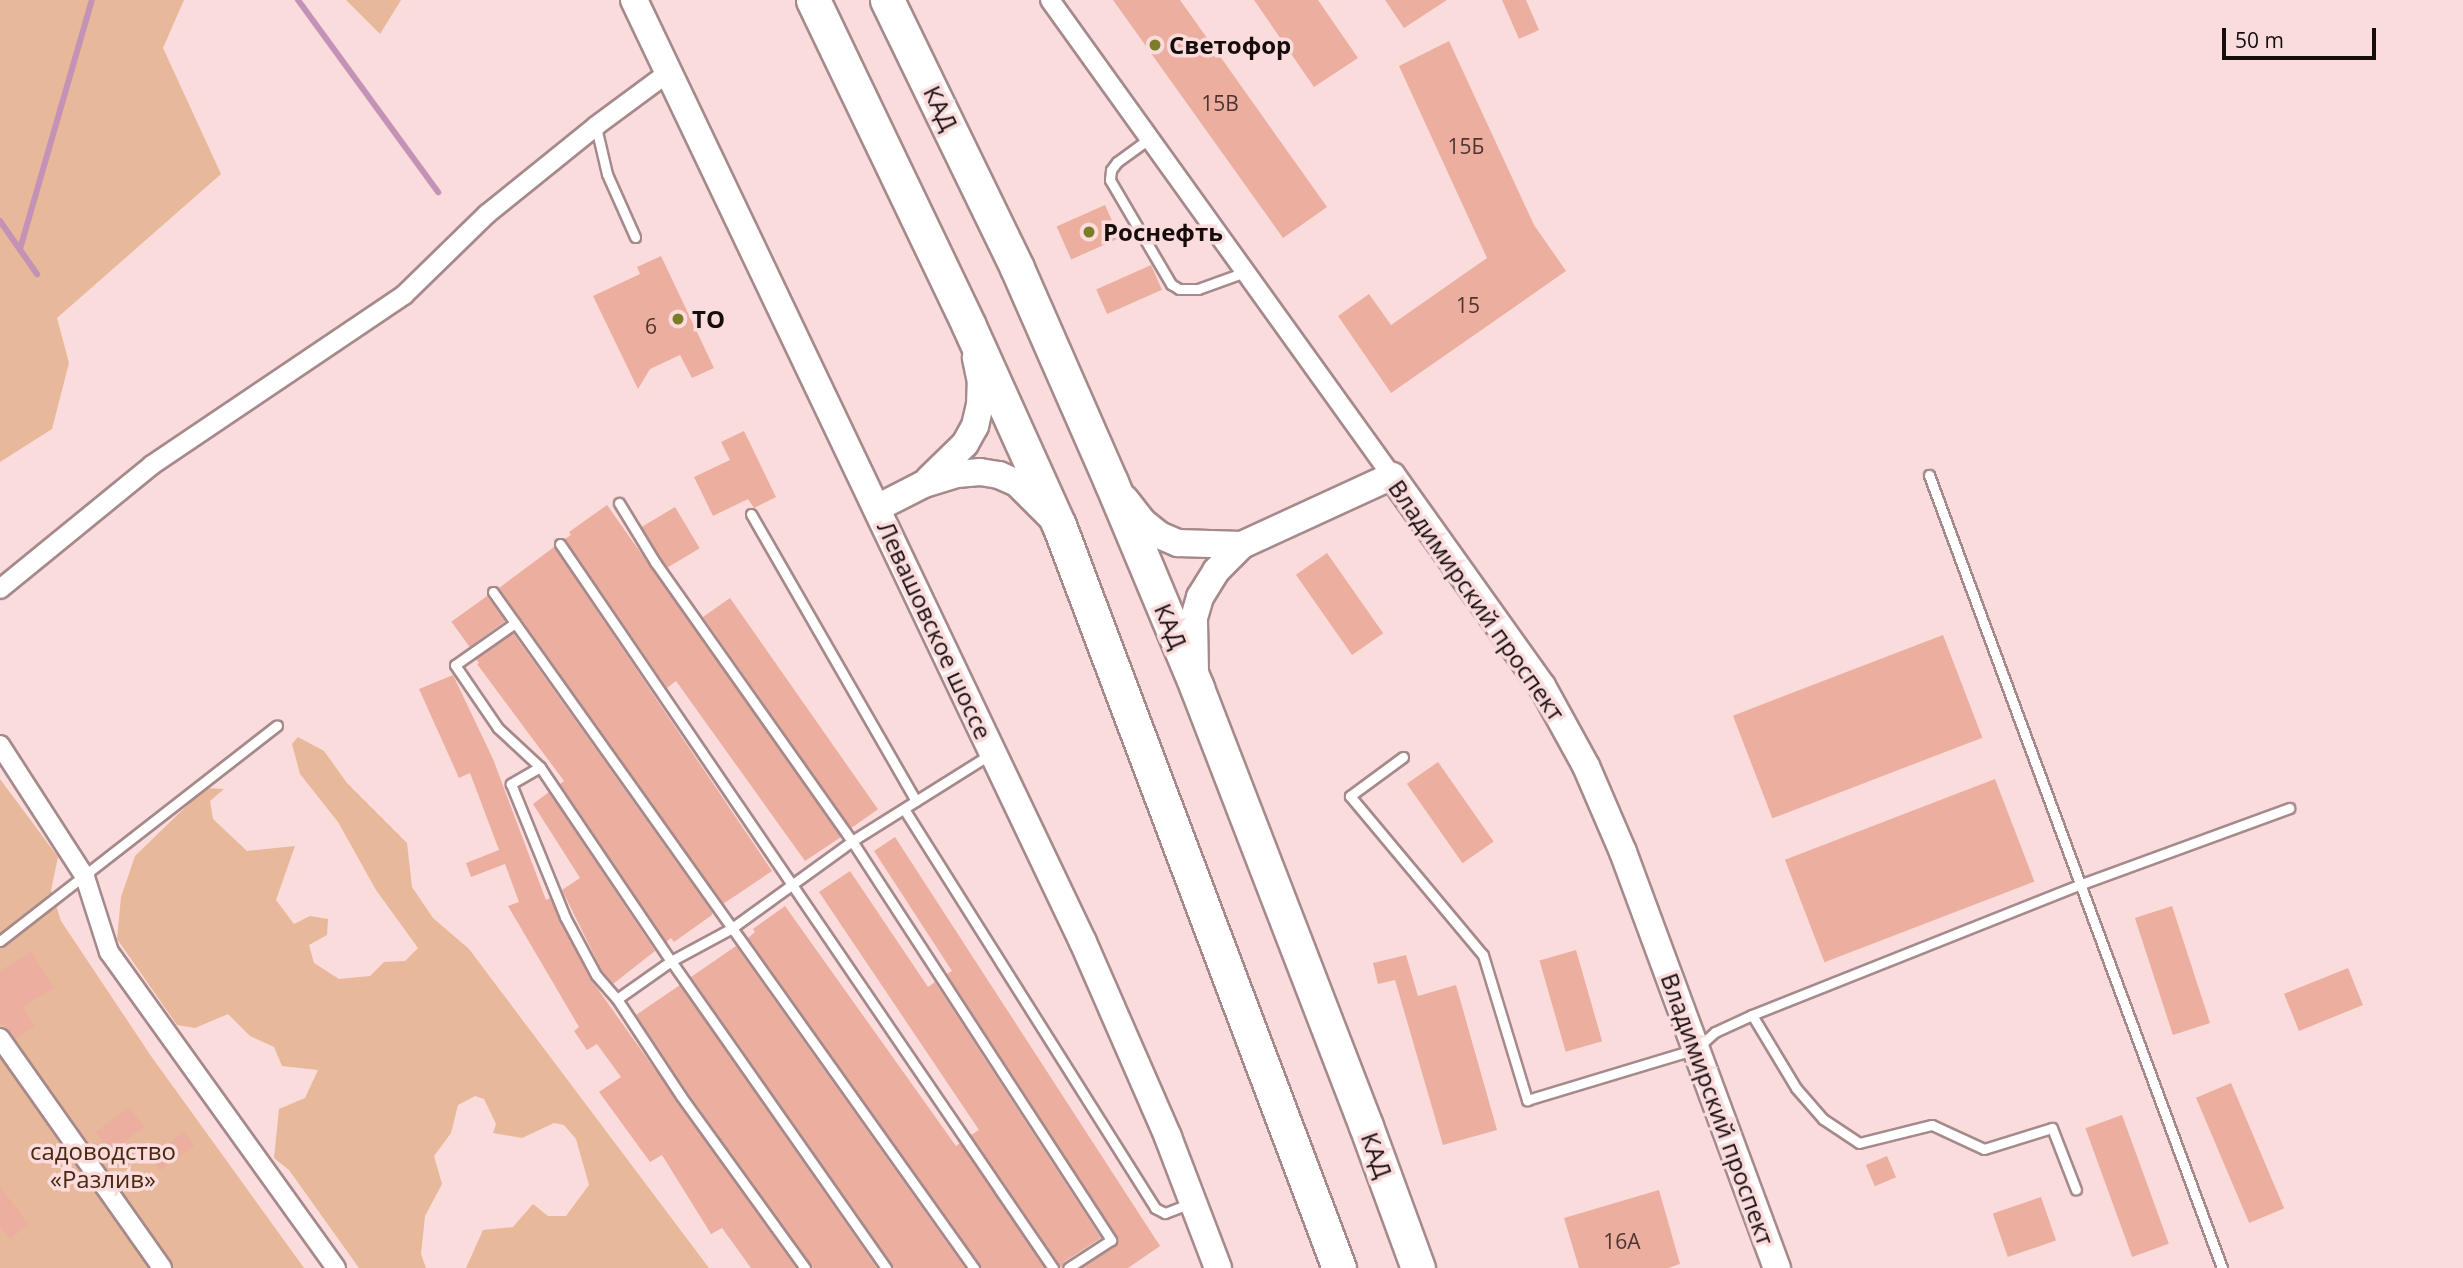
<!DOCTYPE html>
<meta charset="utf-8">
<style>
body{margin:0}
#map{position:relative;width:2463px;height:1268px;overflow:hidden;background:#fadcdd;font-family:"Open Sans",sans-serif}
div>[style]{position:absolute}
[style*='--x']{left:calc(var(--x)*1px);top:calc(var(--y)*1px);width:calc(var(--w)*1px);rotate:calc(var(--a)*1deg)}
.green>*{inset:0;background:#e7b899}
.stream>*{height:6px;margin:-3px;padding:0 3px;transform-origin:3px;border-radius:3px;background:#c492b6}
.building>*{inset:0;background:#ecae9f;transform-origin:0 0}
.roads{filter:drop-shadow(2px 0 #a68a8b) drop-shadow(-2px 0 #a68a8b) drop-shadow(0 2px #a68a8b) drop-shadow(0 -2px #a68a8b)}
.lane>*{height:9px;margin:-4.5px;padding:0 4.5px;transform-origin:4.5px;border-radius:4.5px;background:#fff}
.street>*{height:18px;margin:-9px;padding:0 9px;transform-origin:9px;border-radius:9px;background:#fff}
.secondary>*{height:26px;margin:-13px;padding:0 13px;transform-origin:13px;border-radius:13px;background:#fff}
.highway>*{height:33px;margin:-16.5px;padding:0 16.5px;transform-origin:16.5px;border-radius:16.5px;background:#fff}
.dots>*{width:19px;height:19px;translate:-50% -50%;box-sizing:border-box;border:4px solid #fadcdd;border-radius:50%}
span{translate:-50% -50%;white-space:nowrap;text-align:center;line-height:1.15;-webkit-text-stroke:7px #fadcdd;paint-order:stroke}
.number-label{font-size:21px;color:#4c3431}
.number-label span{-webkit-text-stroke-width:0}
.poi-label{font-size:24px;color:#160c0c;font-weight:700}
.left{translate:0 -50%;text-align:left}
.street-label{font-size:24px;color:#160c0c}
.park-label{font-size:24px;color:#4b280f}
.scale{position:absolute;left:2222px;top:28px;width:154px;height:32px;box-sizing:border-box;border:4px solid #160c0c;border-top:0;padding-left:9px;font-size:21px;line-height:24px;white-space:nowrap;color:#160c0c;-webkit-text-stroke:5px #fadcdd;paint-order:stroke}
</style>
<div id="map">
<div class="green">
<i style="clip-path:polygon(0 0,184px 0,163px 48px,221px 174px,57px 318px,69px 363px,52px 429px,0 462px)"></i>
<i style="clip-path:polygon(346px 0,401px 0,380px 34px)"></i>
<i style="clip-path:polygon(298px 737px,324px 751px,347px 783px,407px 843px,412px 887px,433px 918px,469px 949px,709px 1268px,466px 1268px,483px 1230px,513px 1227px,533px 1204px,548px 1216px,566px 1216px,589px 1185px,576px 1139px,564px 1125px,554px 1123px,522px 1138px,493px 1133px,496px 1124px,484px 1099px,475px 1096px,458px 1105px,451px 1133px,434px 1156px,442px 1184px,425px 1216px,421px 1254px,426px 1268px,359px 1268px,289px 1170px,274px 1158px,279px 1109px,305px 1098px,318px 1070px,282px 1066px,274px 1047px,250px 1036px,228px 1014px,195px 1028px,177px 1025px,117px 939px,121px 897px,135px 856px,205px 788px,224px 789px,210px 801px,213px 819px,247px 851px,295px 846px,276px 900px,294px 924px,310px 916px,328px 919px,327px 935px,309px 945px,314px 963px,339px 979px,370px 976px,384px 962px,405px 961px,418px 948px,376px 890px,338px 822px,300px 774px,292px 744px)"></i>
<i style="clip-path:polygon(0 779px,58px 857px,51px 890px,61px 921px,151px 1056px,304px 1268px,0 1268px)"></i>
</div>
<div class="stream">
<i style="--x:298;--y:0;--w:238;--a:53.9"></i>
<i style="--x:0;--y:221;--w:65;--a:55.1"></i>
<i style="--x:20;--y:249;--w:259;--a:-73.9"></i>
</div>
<div class="building">
<i style="clip-path:polygon(1113px 0,1180px 0,1327px 207px,1283px 238px)"></i>
<i style="clip-path:polygon(1254px 0,1318px 0,1358px 58px,1314px 87px)"></i>
<i style="clip-path:polygon(1385px 0,1447px 0,1404px 28px)"></i>
<i style="clip-path:polygon(1502px 0,1526px 0,1539px 30px,1519px 39px)"></i>
<i style="clip-path:polygon(1449px 41px,1534px 225px,1566px 271px,1391px 393px,1338px 316px,1369px 294px,1391px 325px,1487px 258px,1399px 66px)"></i>
<i style="left:1105px;top:205px;width:36px;height:53px;rotate:66deg"></i>
<i style="clip-path:polygon(661px 256px,714px 368px,692px 378px,680px 355px,650px 369px,638px 389px,593px 296px,640px 274px,637px 267px)"></i>
<i style="left:1151px;top:265px;width:27px;height:60px;rotate:66deg"></i>
<i style="clip-path:polygon(744px 431px,776px 497px,754px 508px,748px 499px,713px 516px,694px 477px,730px 460px,721px 442px)"></i>
<i style="clip-path:polygon(607px 505px,841px 837px,805px 861px,676px 681px,667px 688px,565px 539px,571px 535px,569px 532px)"></i>
<i style="left:675px;top:507px;width:48px;height:39px;rotate:59deg"></i>
<i style="clip-path:polygon(554px 547px,772px 871px,723px 904px,499px 588px)"></i>
<i style="left:1327px;top:553px;width:98px;height:38px;rotate:55deg"></i>
<i style="left:487px;top:596px;width:31px;height:44px;rotate:54deg"></i>
<i style="left:730px;top:598px;width:258px;height:33px;rotate:55deg"></i>
<i style="clip-path:polygon(513px 633px,712px 912px,712px 915px,674px 942px,671px 938px,666px 942px,560px 784px,564px 781px,477px 664px,479px 663px,476px 659px)"></i>
<i style="left:1943px;top:635px;width:110px;height:225px;rotate:69deg"></i>
<i style="clip-path:polygon(453px 675px,493px 759px,546px 900px,550px 898px,590px 978px,796px 1268px,751px 1268px,722px 1228px,711px 1234px,662px 1155px,650px 1162px,599px 1092px,621px 1077px,597px 1044px,587px 1050px,574px 1031px,579px 1027px,508px 906px,519px 902px,505px 864px,471px 877px,466px 863px,499px 850px,470px 773px,459px 778px,419px 689px)"></i>
<i style="left:1438px;top:762px;width:97px;height:38px;rotate:55deg"></i>
<i style="left:1995px;top:779px;width:110px;height:225px;rotate:69deg"></i>
<i style="clip-path:polygon(549px 792px,655px 951px,613px 984px,602px 971px,562px 890px,580px 878px,533px 804px)"></i>
<i style="clip-path:polygon(895px 837px,1160px 1246px,1128px 1268px,1081px 1268px,1115px 1245px,1117px 1237px,947px 974px,952px 971px,874px 851px)"></i>
<i style="clip-path:polygon(850px 871px,928px 987px,935px 982px,1101px 1238px,1064px 1262px,1061px 1268px,971px 1135px,979px 1130px,819px 892px)"></i>
<i style="clip-path:polygon(785px 906px,956px 1146px,960px 1143px,1045px 1268px,981px 1268px,748px 938px,755px 932px,753px 929px)"></i>
<i style="left:2172px;top:906px;width:123px;height:39px;rotate:72deg"></i>
<i style="clip-path:polygon(736px 946px,965px 1268px,893px 1268px,691px 977px)"></i>
<i style="left:1576px;top:950px;width:95px;height:38px;rotate:74deg"></i>
<i style="clip-path:polygon(31px 951px,54px 988px,23px 1007px,35px 1026px,15px 1039px,0 1022px,0 971px)"></i>
<i style="clip-path:polygon(1406px 955px,1418px 996px,1456px 985px,1497px 1130px,1443px 1145px,1395px 980px,1378px 984px,1373px 963px)"></i>
<i style="left:2348px;top:968px;width:40px;height:69px;rotate:68deg"></i>
<i style="clip-path:polygon(680px 985px,877px 1268px,812px 1268px,687px 1092px,636px 1015px)"></i>
<i style="left:2231px;top:1083px;width:136px;height:38px;rotate:67deg"></i>
<i style="left:129px;top:1107px;width:25px;height:42px;rotate:53deg"></i>
<i style="left:2122px;top:1115px;width:137px;height:39px;rotate:70deg"></i>
<i style="left:184px;top:1132px;width:17px;height:42px;rotate:54deg"></i>
<i style="left:1887px;top:1156px;width:23px;height:23px;rotate:67deg"></i>
<i style="clip-path:polygon(0 1187px,29px 1224px,10px 1239px,0 1226px)"></i>
<i style="clip-path:polygon(1659px 1190px,1680px 1264px,1668px 1268px,1579px 1268px,1564px 1218px)"></i>
<i style="left:2041px;top:1197px;width:46px;height:51px;rotate:71deg"></i>
</div>
<div class="roads">
<div class="lane">
<i style="--x:596;--y:127;--w:48;--a:76.8"></i>
<i style="--x:607;--y:174;--w:69;--a:66"></i>
<i style="--x:1150;--y:138;--w:41;--a:144"></i>
<i style="--x:1117;--y:162;--w:10;--a:127"></i>
<i style="--x:1111;--y:170;--w:10;--a:96"></i>
<i style="--x:1110;--y:180;--w:121;--a:59.6"></i>
<i style="--x:1171;--y:284;--w:9;--a:32"></i>
<i style="--x:1179;--y:289;--w:19;--a:0"></i>
<i style="--x:1198;--y:289;--w:50;--a:-19.9"></i>
<i style="--x:1929;--y:475;--w:845;--a:69.72"></i>
<i style="--x:619;--y:503;--w:69;--a:58.6"></i>
<i style="--x:655;--y:562;--w:342;--a:54.8"></i>
<i style="--x:852;--y:841;--w:476;--a:57"></i>
<i style="--x:1111;--y:1240;--w:51;--a:146.9"></i>
<i style="--x:751;--y:514;--w:331;--a:60.1"></i>
<i style="--x:560;--y:544;--w:876;--a:55.75"></i>
<i style="--x:493;--y:592;--w:830;--a:54.57"></i>
<i style="--x:515;--y:623;--w:73;--a:145"></i>
<i style="--x:455;--y:665;--w:76;--a:55.7"></i>
<i style="--x:498;--y:728;--w:57;--a:42.9"></i>
<i style="--x:540;--y:767;--w:234;--a:56"></i>
<i style="--x:671;--y:961;--w:375;--a:55"></i>
<i style="--x:1403;--y:757;--w:66;--a:143.7"></i>
<i style="--x:1350;--y:796;--w:207;--a:50.1"></i>
<i style="--x:1483;--y:955;--w:152;--a:73.1"></i>
<i style="--x:1527;--y:1100;--w:177;--a:-16.8"></i>
<i style="--x:1696;--y:1049;--w:25;--a:-42"></i>
<i style="--x:1715;--y:1032;--w:41;--a:-24.7"></i>
<i style="--x:1752;--y:1015;--w:352;--a:-21.7"></i>
<i style="--x:2079;--y:885;--w:224;--a:-20.1"></i>
<i style="--x:540;--y:767;--w:34;--a:150"></i>
<i style="--x:511;--y:784;--w:144;--a:67.9"></i>
<i style="--x:565;--y:917;--w:66;--a:61.9"></i>
<i style="--x:596;--y:975;--w:32;--a:49"></i>
<i style="--x:904;--y:809;--w:471;--a:57.8"></i>
<i style="--x:1155;--y:1208;--w:11;--a:27"></i>
<i style="--x:1165;--y:1213;--w:28;--a:-21"></i>
<i style="--x:0;--y:941;--w:351;--a:-37.9"></i>
<i style="--x:1752;--y:1015;--w:85;--a:58.9"></i>
<i style="--x:1796;--y:1088;--w:41;--a:48.9"></i>
<i style="--x:1823;--y:1119;--w:43;--a:33.7"></i>
<i style="--x:1859;--y:1143;--w:75;--a:-13.9"></i>
<i style="--x:1932;--y:1125;--w:57;--a:24.8"></i>
<i style="--x:1984;--y:1149;--w:71;--a:-17.2"></i>
<i style="--x:2052;--y:1128;--w:66;--a:68.8"></i>
<i style="--x:805;--y:1268;--w:212;--a:-125.8"></i>
<i style="--x:681;--y:1096;--w:116;--a:-123.4"></i>
<i style="--x:617;--y:999;--w:66;--a:-35.1"></i>
<i style="--x:671;--y:961;--w:69;--a:-28.4"></i>
<i style="--x:732;--y:928;--w:148;--a:-35.9"></i>
<i style="--x:852;--y:841;--w:162;--a:-32.1"></i>
</div>
<div class="street">
<i style="--x:1050;--y:0;--w:586;--a:54.3"></i>
<i style="--x:0;--y:589;--w:196;--a:-39.2"></i>
<i style="--x:152;--y:465;--w:304;--a:-34"></i>
<i style="--x:404;--y:295;--w:116;--a:-44.3"></i>
<i style="--x:487;--y:214;--w:140;--a:-38.9"></i>
<i style="--x:596;--y:126;--w:91;--a:-36.5"></i>
<i style="--x:0;--y:745;--w:157;--a:57.2"></i>
<i style="--x:85;--y:877;--w:79;--a:72.3"></i>
<i style="--x:109;--y:952;--w:389;--a:54.3"></i>
<i style="--x:0;--y:1038;--w:281;--a:54.8"></i>
</div>
<div class="secondary">
<i style="--x:634;--y:0;--w:1044;--a:64.52"></i>
<i style="--x:1083;--y:942;--w:213;--a:66.4"></i>
<i style="--x:1168;--y:1137;--w:140;--a:69.1"></i>
<i style="--x:929;--y:479;--w:50;--a:-44.2"></i>
<i style="--x:965;--y:444;--w:21;--a:-61"></i>
<i style="--x:975;--y:426;--w:22;--a:-77"></i>
<i style="--x:980;--y:405;--w:23;--a:-88"></i>
<i style="--x:981;--y:382;--w:25;--a:-102"></i>
<i style="--x:1125;--y:499;--w:28;--a:52"></i>
<i style="--x:1142;--y:521;--w:22;--a:39"></i>
<i style="--x:1159;--y:535;--w:21;--a:23"></i>
<i style="--x:1178;--y:543;--w:64;--a:1.8"></i>
<i style="--x:877;--y:508;--w:53;--a:-27.1"></i>
<i style="--x:924;--y:484;--w:34;--a:-17"></i>
<i style="--x:957;--y:474;--w:23;--a:-5"></i>
<i style="--x:980;--y:472;--w:19;--a:9"></i>
<i style="--x:999;--y:475;--w:20;--a:24"></i>
<i style="--x:1017;--y:483;--w:47;--a:45"></i>
<i style="--x:1195;--y:672;--w:54;--a:-91.1"></i>
<i style="--x:1194;--y:618;--w:22;--a:-74"></i>
<i style="--x:1200;--y:597;--w:31;--a:-58"></i>
<i style="--x:1216;--y:571;--w:37;--a:-45"></i>
<i style="--x:1242;--y:545;--w:165;--a:-24.7"></i>
<i style="--x:1392;--y:476;--w:258;--a:54.5"></i>
<i style="--x:1542;--y:686;--w:91;--a:61.2"></i>
<i style="--x:1586;--y:766;--w:94;--a:66.7"></i>
<i style="--x:1623;--y:852;--w:444;--a:69.7"></i>
</div>
<div class="highway">
<i style="--x:813;--y:0;--w:361;--a:64.4"></i>
<i style="--x:969;--y:326;--w:218;--a:65.7"></i>
<i style="--x:1059;--y:525;--w:794;--a:69.35"></i>
<i style="--x:887;--y:0;--w:298;--a:64.1"></i>
<i style="--x:1017;--y:268;--w:234;--a:66.3"></i>
<i style="--x:1111;--y:482;--w:223;--a:67.3"></i>
<i style="--x:1197;--y:688;--w:469;--a:68.9"></i>
<i style="--x:1366;--y:1126;--w:151;--a:69.9"></i>
</div>
</div>
<div class="dots">
<i style="left:1155px;top:45px;background:#7b7e27"></i>
<i style="left:1089px;top:232px;background:#7b7e27"></i>
<i style="left:678px;top:319px;background:#7b7e27"></i>
</div>
<div class="number-label">
<span style="left:1220px;top:103px">15В</span>
<span style="left:1466px;top:146px">15Б</span>
<span style="left:1468px;top:305px">15</span>
<span style="left:651px;top:326px">6</span>
<span style="left:1622px;top:1241px">16А</span>
</div>
<div class="poi-label">
<span class="left" style="left:1169px;top:45px">Светофор</span>
<span class="left" style="left:1103px;top:232px">Роснефть</span>
<span class="left" style="left:692px;top:319px">ТО</span>
</div>
<div class="street-label">
<span style="left:941px;top:108px;rotate:64deg">КАД</span>
<span style="left:1477px;top:600px;rotate:55deg">Владимирский проспект</span>
<span style="left:1171px;top:626px;rotate:67deg">КАД</span>
<span style="left:935px;top:630px;rotate:65deg">Левашовское шоссе</span>
<span style="left:1718px;top:1109px;rotate:70deg">Владимирский проспект</span>
<span style="left:1377px;top:1155px;rotate:70deg">КАД</span>
</div>
<div class="park-label">
<span style="left:103px;top:1165px">садоводство<br>«Разлив»</span>
</div>
<div class="scale">50 m</div>
</div>
